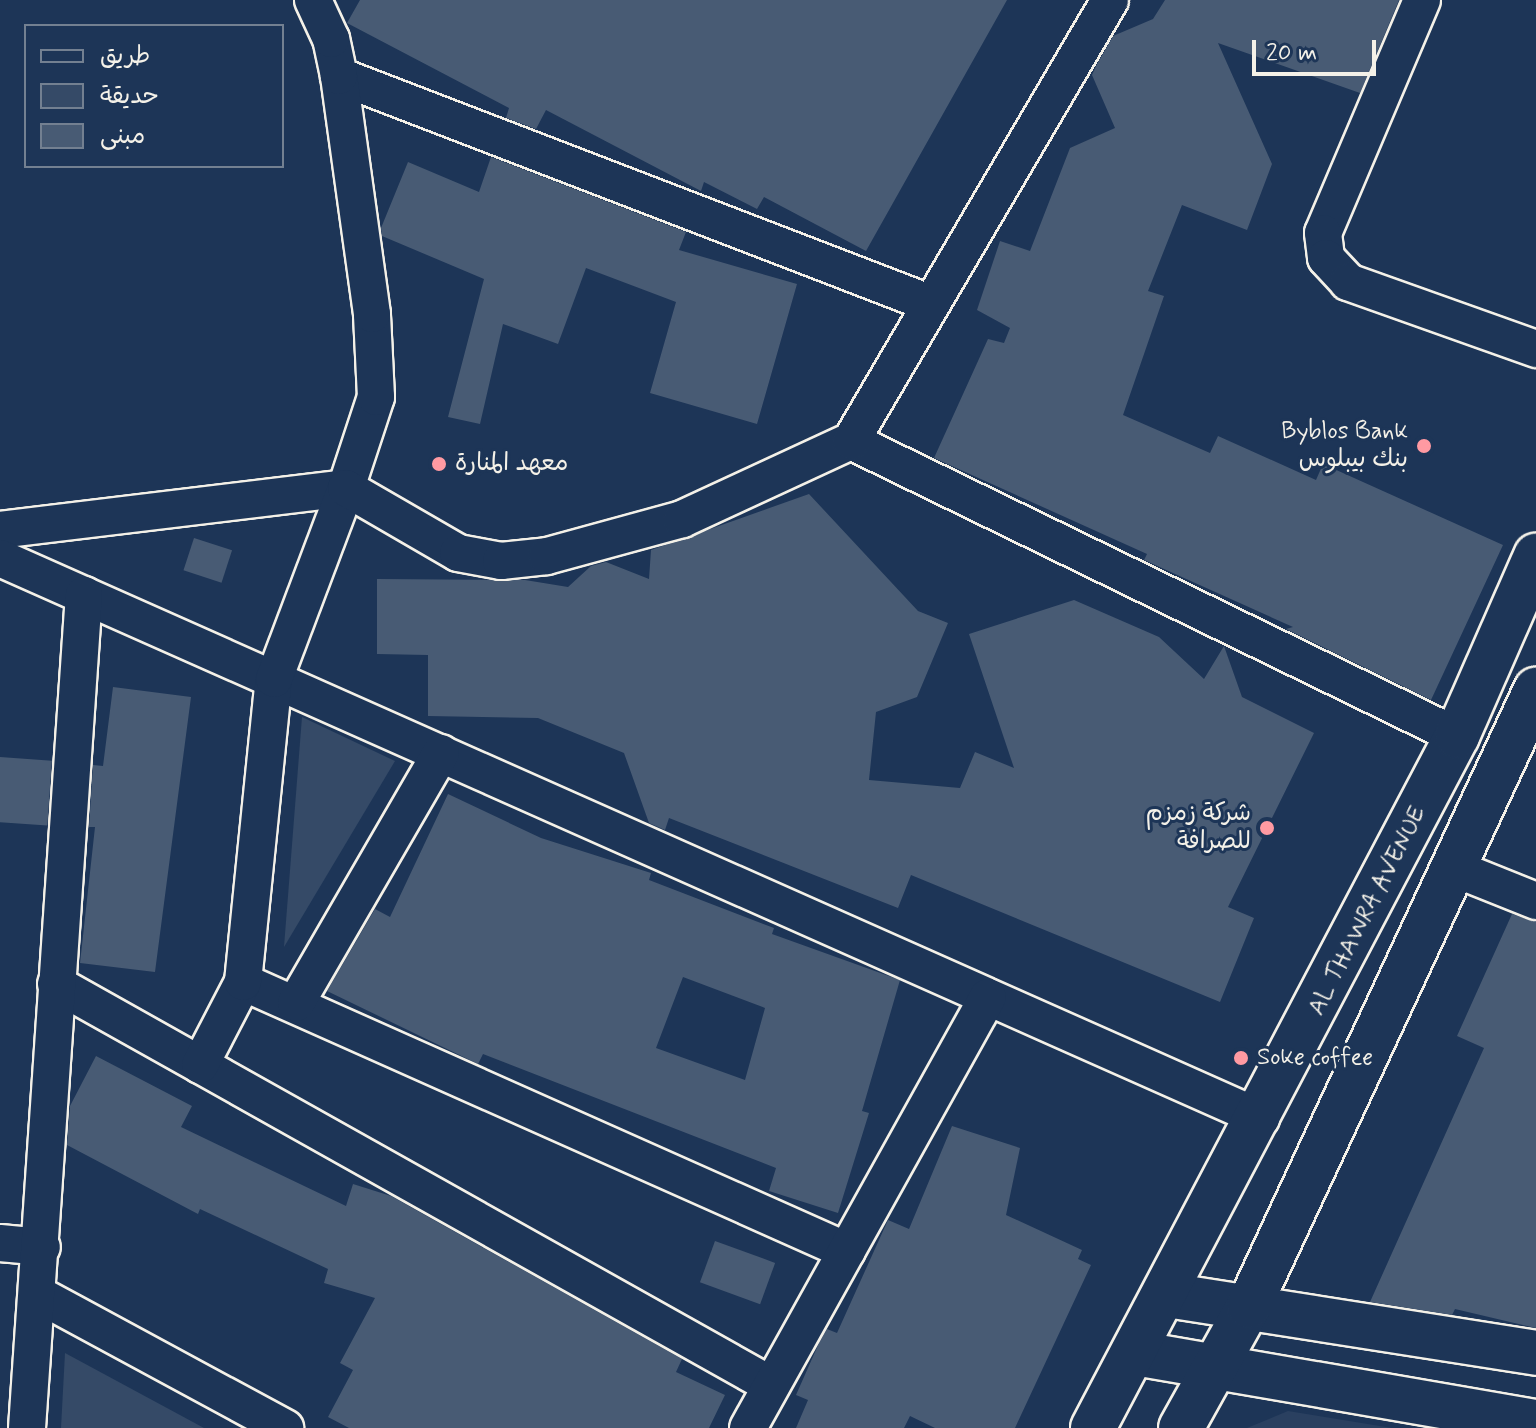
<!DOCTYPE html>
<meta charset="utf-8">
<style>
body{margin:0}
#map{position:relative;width:1536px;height:1428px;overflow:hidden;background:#1d3557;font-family:Mynerve,"Playpen Sans Arabic",sans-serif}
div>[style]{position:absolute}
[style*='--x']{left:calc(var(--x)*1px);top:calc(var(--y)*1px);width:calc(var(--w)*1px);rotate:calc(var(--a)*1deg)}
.built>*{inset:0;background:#2a4060}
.green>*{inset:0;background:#354a67}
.building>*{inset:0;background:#485b74;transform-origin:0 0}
.roads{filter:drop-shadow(2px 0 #f4f1e8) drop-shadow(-2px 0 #f4f1e8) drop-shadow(0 2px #f4f1e8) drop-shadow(0 -2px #f4f1e8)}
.street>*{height:36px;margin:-18px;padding:0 18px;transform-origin:18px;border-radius:18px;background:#1d3557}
.secondary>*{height:44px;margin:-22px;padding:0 22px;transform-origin:22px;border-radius:22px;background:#1d3557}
.primary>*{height:44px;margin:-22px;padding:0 22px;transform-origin:22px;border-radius:22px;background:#1d3557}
.dots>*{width:22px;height:22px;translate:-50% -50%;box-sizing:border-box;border:4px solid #1d3557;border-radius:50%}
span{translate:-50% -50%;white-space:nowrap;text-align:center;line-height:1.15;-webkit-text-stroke:6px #1d3557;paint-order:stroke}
.poi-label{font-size:24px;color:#f4f1e8}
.right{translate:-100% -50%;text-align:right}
.left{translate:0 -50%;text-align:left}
.street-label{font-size:24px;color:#f4f1e8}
.legend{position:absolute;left:24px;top:24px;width:260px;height:144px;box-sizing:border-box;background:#1d3557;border:2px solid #738091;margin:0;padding:10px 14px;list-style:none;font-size:24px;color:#f4f1e8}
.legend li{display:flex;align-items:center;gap:16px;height:40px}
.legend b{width:40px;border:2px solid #738091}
.scale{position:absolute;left:1252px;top:40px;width:124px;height:36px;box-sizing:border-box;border:4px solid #f4f1e8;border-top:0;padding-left:10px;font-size:24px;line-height:28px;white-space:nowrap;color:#f4f1e8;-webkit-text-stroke:6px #1d3557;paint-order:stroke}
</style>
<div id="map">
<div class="built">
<i style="clip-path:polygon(1288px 1411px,1392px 1428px,1247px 1428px)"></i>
</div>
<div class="green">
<i style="clip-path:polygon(302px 717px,395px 761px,284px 947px)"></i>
<i style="clip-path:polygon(65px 1353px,204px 1428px,61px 1428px)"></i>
</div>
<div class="building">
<i style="clip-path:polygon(360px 0,1007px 0,866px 251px,764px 197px,757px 209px,704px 182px,701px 191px,546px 110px,536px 129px,506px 118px,509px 108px,347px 23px)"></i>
<i style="clip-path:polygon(1165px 0,1399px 0,1360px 93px,1218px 43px,1272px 164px,1247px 230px,1182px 205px,1148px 291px,1164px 296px,1123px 415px,1210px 453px,1218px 436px,1316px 480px,1323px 464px,1503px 545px,1431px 700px,1286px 629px,1293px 627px,1144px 560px,1147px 554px,934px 458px,988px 339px,1004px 343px,1010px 328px,977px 310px,1000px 241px,1030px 251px,1070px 148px,1115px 128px,1092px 75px,1096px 66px,1113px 36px,1153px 19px)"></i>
<i style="clip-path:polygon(491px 157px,686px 232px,679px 250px,797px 284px,757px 424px,650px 393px,676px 302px,586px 268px,558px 344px,503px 324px,480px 424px,448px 417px,484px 279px,382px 236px,381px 228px,408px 162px,479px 192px)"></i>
<i style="clip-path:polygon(809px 494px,918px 611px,948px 623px,917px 697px,876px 712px,869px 780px,960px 788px,975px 752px,1014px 768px,969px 634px,1074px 600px,1159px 637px,1204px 679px,1224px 646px,1242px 697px,1314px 733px,1228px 907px,1254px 918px,1220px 1002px,911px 875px,898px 908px,669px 818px,665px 830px,649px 823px,624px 753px,538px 718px,428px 716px,428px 655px,377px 654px,377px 579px,525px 580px,568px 587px,591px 566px,606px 562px,649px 579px,651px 550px)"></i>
<i style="left:194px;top:538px;width:40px;height:34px;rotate:18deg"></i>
<i style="clip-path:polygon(113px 687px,191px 697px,155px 972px,80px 963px,95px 827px,89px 827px,93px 765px,103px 766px)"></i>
<i style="left:0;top:757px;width:52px;height:65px;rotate:4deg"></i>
<i style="clip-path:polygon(evenodd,448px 794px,541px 838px,651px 873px,649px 880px,774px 928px,772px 934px,900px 980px,862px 1111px,869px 1113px,838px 1213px,769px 1191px,776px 1168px,483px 1054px,478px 1064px,327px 991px,375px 909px,390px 917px,448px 794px,683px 977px,765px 1008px,745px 1080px,656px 1048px,683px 977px)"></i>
<i style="clip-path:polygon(1512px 914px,1536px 922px,1536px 1328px,1455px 1309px,1452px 1315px,1370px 1302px,1484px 1048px,1457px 1036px)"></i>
<i style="clip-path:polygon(96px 1056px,192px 1106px,181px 1127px,346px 1206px,353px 1184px,391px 1196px,682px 1359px,676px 1372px,725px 1395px,709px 1428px,349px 1428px,328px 1417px,353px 1370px,340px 1363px,375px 1298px,324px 1283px,328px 1269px,200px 1209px,198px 1214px,67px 1145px,70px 1106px)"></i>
<i style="clip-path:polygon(952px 1126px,1020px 1148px,1006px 1215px,1082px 1250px,1078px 1259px,1091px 1265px,1015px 1428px,935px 1428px,910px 1416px,904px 1428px,796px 1428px,808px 1400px,796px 1395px,819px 1343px,827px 1329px,837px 1333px,888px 1220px,909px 1229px)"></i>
<i style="left:715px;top:1241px;width:64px;height:44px;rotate:20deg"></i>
</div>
<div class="roads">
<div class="street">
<i style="--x:1422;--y:0;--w:253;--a:113"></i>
<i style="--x:1323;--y:233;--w:25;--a:83"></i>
<i style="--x:1326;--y:258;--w:33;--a:47"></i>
<i style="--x:1348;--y:282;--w:200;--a:19.6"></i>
<i style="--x:339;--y:76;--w:632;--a:21.04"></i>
<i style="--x:851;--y:441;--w:674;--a:25.96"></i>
<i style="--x:0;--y:530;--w:349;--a:-6.9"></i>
<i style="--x:346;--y:488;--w:96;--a:-71.8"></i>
<i style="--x:376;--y:397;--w:83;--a:-92.8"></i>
<i style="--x:372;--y:314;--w:240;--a:-97.9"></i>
<i style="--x:339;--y:76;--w:38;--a:-102"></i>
<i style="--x:331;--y:39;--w:43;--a:-114.8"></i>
<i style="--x:0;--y:558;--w:1380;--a:23.95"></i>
<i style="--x:1456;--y:869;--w:86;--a:21.8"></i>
<i style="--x:243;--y:982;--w:661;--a:24.01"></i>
<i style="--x:56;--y:984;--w:820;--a:29.29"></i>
<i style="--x:296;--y:1003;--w:289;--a:-59.9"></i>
<i style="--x:200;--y:1065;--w:93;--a:-62.6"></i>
<i style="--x:243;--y:982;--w:305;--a:-84.2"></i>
<i style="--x:274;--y:679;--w:204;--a:-69.3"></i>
<i style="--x:346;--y:488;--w:129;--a:30.1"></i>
<i style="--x:458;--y:553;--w:44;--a:10.5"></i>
<i style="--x:501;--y:561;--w:46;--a:-6.2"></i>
<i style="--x:547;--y:556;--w:140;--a:-15.3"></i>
<i style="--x:682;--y:519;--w:186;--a:-24.8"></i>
<i style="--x:851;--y:441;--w:511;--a:-59.57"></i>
<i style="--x:0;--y:1243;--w:42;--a:5.4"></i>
<i style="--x:39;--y:1295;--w:280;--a:28.4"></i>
<i style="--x:27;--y:1428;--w:835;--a:-86.09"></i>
<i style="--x:748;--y:1428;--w:493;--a:-60.9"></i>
</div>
<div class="secondary">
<i style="--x:1167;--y:1295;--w:374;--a:8.9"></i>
<i style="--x:1135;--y:1353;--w:407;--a:9.8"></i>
</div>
<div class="primary">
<i style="--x:1093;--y:1428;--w:782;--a:-62.26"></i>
<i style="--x:1457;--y:736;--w:197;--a:-66.3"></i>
<i style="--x:1181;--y:1428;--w:140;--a:-60.9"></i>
<i style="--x:1249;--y:1306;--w:680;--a:-65.02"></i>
</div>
</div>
<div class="dots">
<i style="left:1424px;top:446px;background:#ff9aa2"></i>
<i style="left:439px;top:464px;background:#ff9aa2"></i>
<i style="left:1267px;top:828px;background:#ff9aa2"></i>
<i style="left:1241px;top:1058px;background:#ff9aa2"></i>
</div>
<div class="poi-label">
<span class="right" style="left:1408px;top:446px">Byblos Bank<br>بنك بيبلوس</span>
<span class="left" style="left:455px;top:464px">معهد المنارة</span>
<span class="right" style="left:1251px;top:828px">شركة زمزم<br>للصرافة</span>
<span class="left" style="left:1257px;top:1058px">Soke coffee</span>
</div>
<div class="street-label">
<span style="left:1368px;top:911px;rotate:-63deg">AL THAWRA AVENUE</span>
</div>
<ul class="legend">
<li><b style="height:10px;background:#1d3557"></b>طريق</li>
<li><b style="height:22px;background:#354a67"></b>حديقة</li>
<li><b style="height:22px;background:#485b74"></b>مبنى</li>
</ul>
<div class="scale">20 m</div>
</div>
